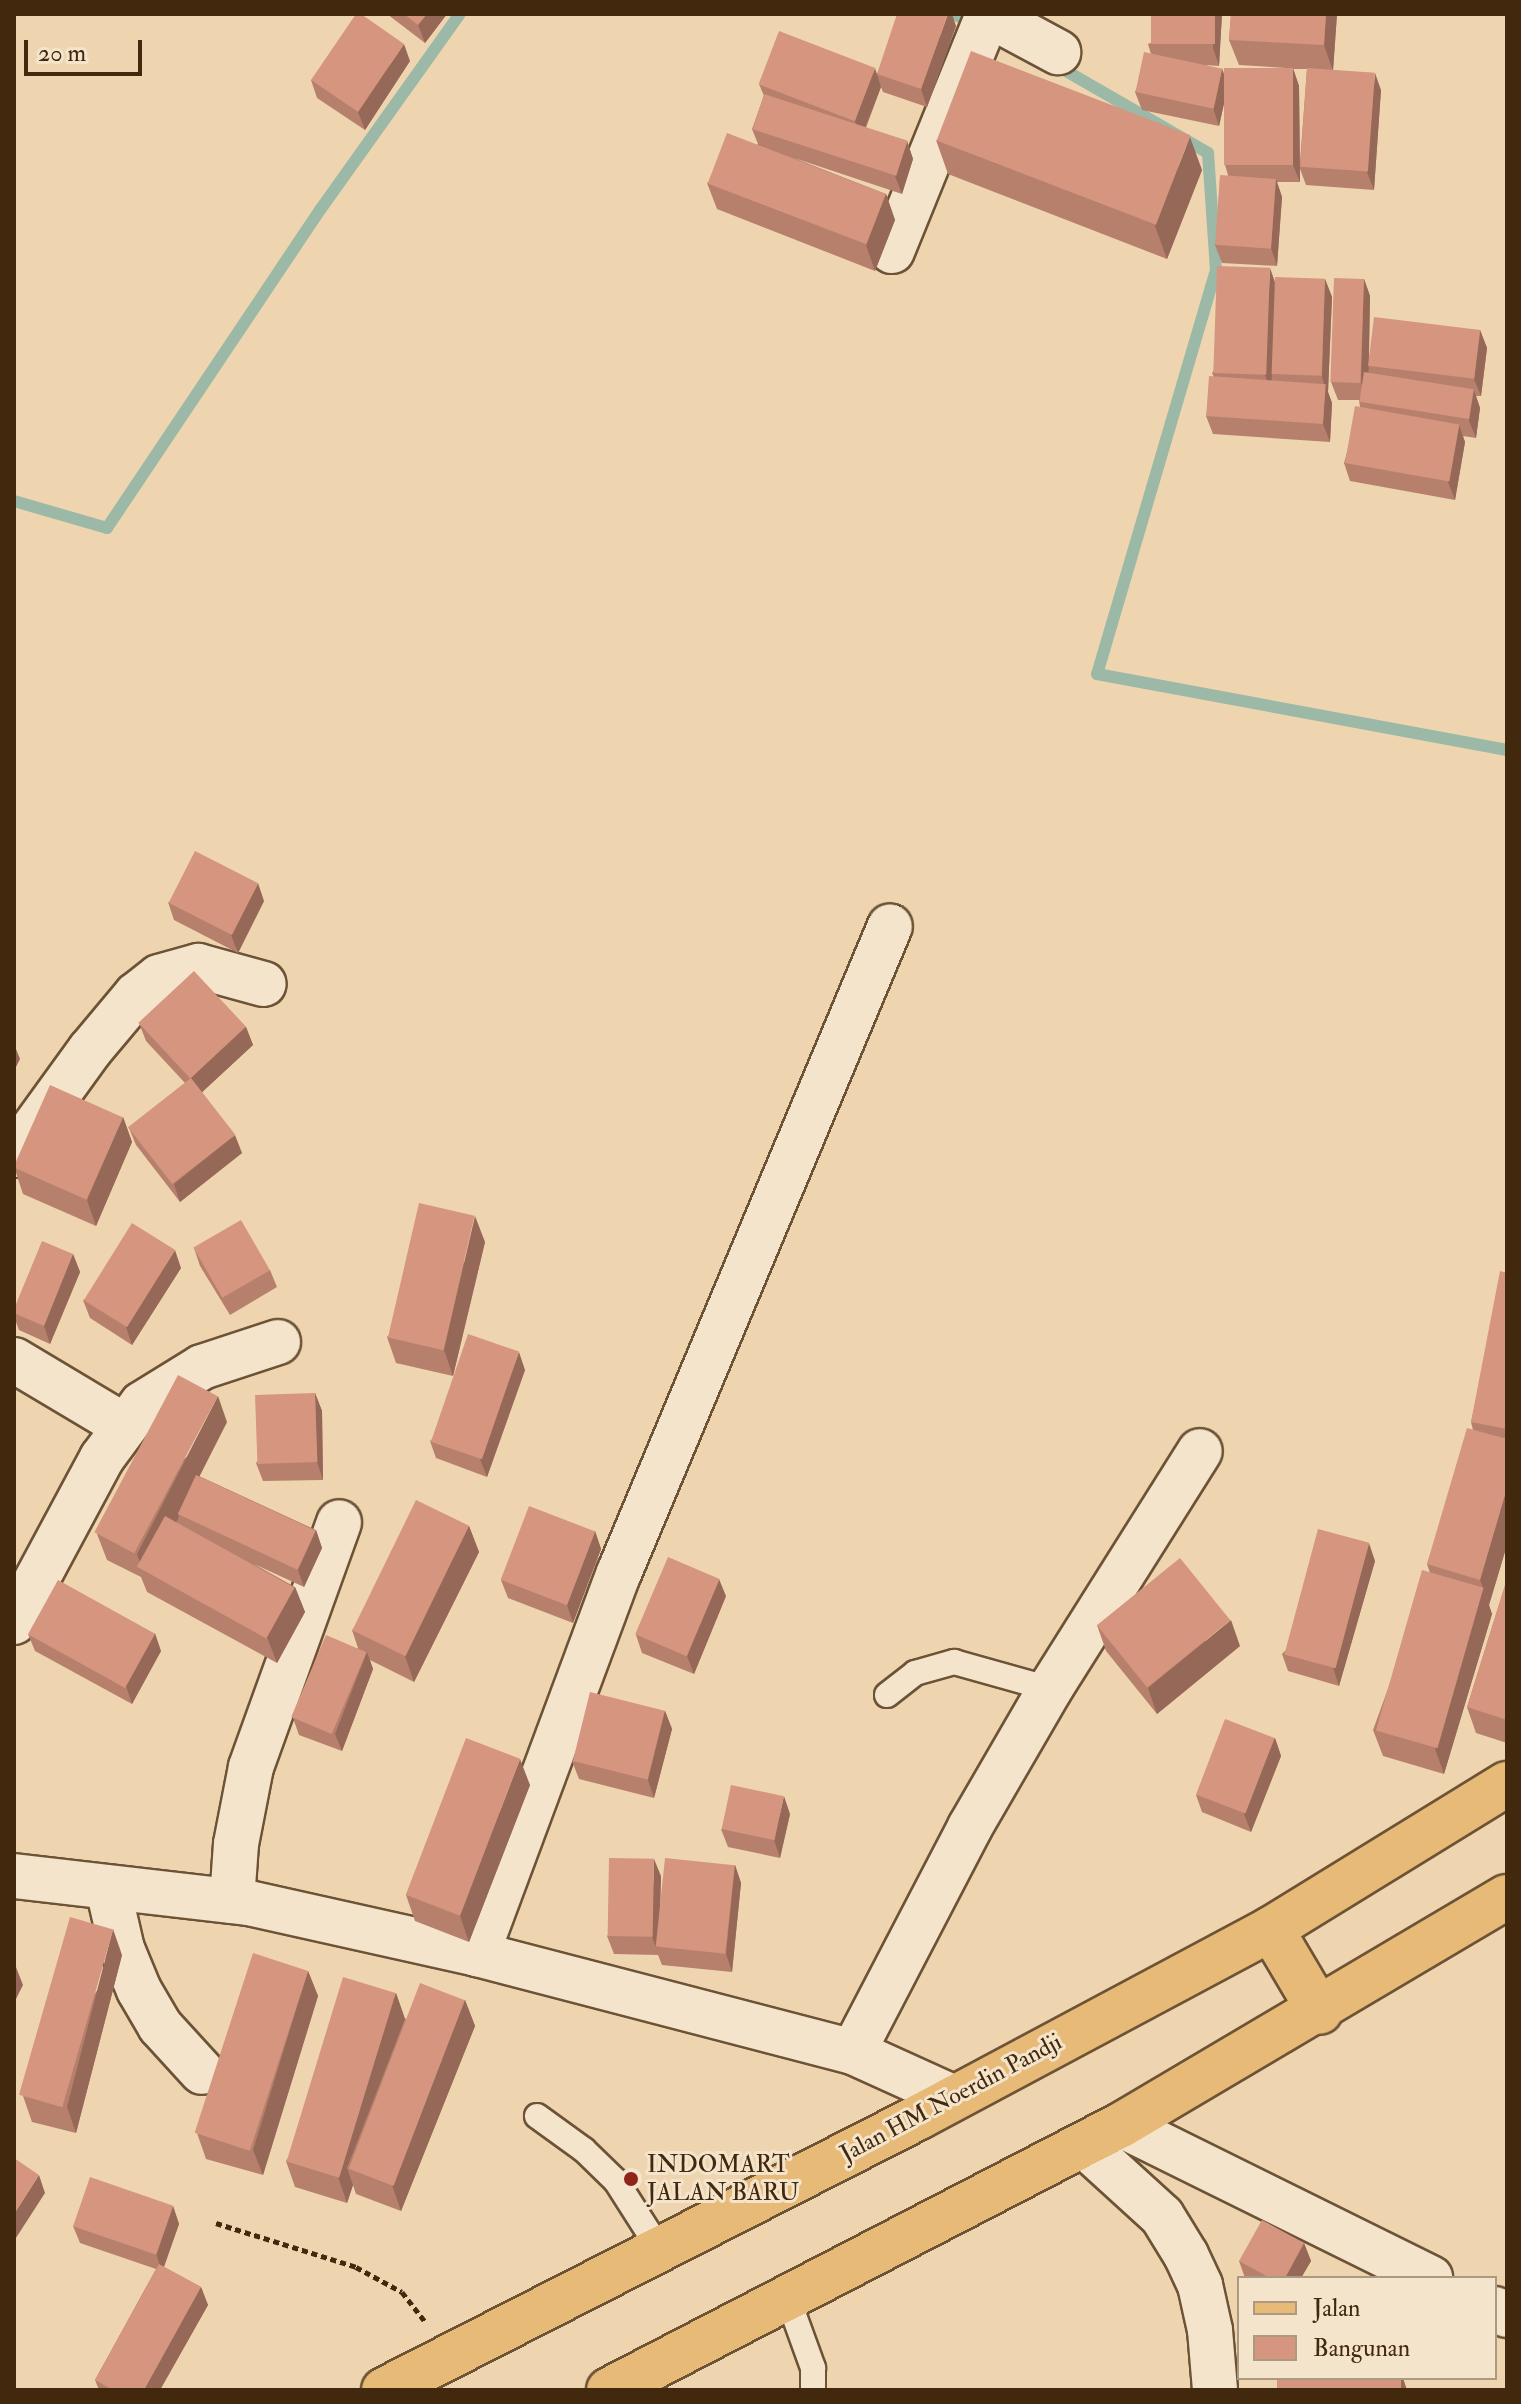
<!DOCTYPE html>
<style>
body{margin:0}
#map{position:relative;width:1521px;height:2404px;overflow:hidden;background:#eed5b0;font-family:"IM FELL Double Pica",serif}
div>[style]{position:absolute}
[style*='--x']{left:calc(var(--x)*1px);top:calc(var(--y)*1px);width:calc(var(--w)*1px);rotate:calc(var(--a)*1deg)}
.stream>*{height:12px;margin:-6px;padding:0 6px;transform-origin:6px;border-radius:6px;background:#9bb9a6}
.path>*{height:5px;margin-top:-2.5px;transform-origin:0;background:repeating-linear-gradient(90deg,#42280d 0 6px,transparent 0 10px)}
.roads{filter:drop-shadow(2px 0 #6d5336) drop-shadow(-2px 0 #6d5336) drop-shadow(0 2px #6d5336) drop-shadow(0 -2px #6d5336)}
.lane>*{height:24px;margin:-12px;padding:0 12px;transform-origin:12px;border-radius:12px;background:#f4e4cc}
.street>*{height:44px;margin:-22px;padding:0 22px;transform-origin:22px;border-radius:22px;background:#f4e4cc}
.primary>*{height:44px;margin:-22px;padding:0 22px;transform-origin:22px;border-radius:22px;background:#e7ba78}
.wall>*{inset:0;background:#b7806c}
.shaded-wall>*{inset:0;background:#956858}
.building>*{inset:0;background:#d5957e;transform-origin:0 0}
.dots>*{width:22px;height:22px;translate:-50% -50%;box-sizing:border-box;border:4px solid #f4e4cc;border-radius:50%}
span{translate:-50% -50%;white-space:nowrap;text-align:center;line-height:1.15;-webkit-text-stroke:6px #f4e4cc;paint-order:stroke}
.street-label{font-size:24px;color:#42280d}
.poi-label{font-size:24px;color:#42280d}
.left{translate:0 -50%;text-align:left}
.frame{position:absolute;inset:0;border:16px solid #42280d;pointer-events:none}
.legend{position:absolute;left:1237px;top:2276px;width:260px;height:104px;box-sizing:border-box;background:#f4e4cc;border:2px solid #ad9980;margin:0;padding:10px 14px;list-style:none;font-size:24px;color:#42280d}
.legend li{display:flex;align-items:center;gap:16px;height:40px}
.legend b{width:40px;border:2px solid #ad9980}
.scale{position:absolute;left:24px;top:40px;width:118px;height:36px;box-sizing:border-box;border:4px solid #42280d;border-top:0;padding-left:10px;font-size:24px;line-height:28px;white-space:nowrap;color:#42280d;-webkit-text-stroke:6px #f4e4cc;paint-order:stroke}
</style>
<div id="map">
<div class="stream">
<i style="--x:954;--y:14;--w:19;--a:28"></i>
<i style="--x:1054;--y:64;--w:178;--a:30"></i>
<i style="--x:1208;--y:153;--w:117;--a:86.1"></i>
<i style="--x:1216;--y:270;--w:421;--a:106.4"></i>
<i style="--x:1097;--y:674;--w:417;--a:10.5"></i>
<i style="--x:14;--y:501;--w:97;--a:16.2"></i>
<i style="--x:107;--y:528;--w:383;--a:-56.2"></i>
<i style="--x:320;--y:210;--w:241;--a:-54.5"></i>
</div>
<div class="path">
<i style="--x:216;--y:2223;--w:147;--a:17.4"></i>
<i style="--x:356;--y:2267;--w:52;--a:28.5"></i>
<i style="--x:402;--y:2292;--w:39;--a:52"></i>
</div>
<div class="roads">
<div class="lane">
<i style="--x:887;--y:1695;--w:36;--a:-38"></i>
<i style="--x:915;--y:1673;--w:41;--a:-15.8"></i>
<i style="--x:954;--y:1662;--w:100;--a:15.7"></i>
<i style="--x:537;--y:2116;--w:58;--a:35.9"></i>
<i style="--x:584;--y:2150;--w:45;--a:44.1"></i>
<i style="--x:616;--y:2181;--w:78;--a:57.5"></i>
<i style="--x:787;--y:2296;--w:77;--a:70.1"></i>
<i style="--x:813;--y:2368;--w:22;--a:90"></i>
</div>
<div class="street">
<i style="--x:987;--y:14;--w:81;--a:28.2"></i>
<i style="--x:892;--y:251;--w:256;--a:-67.9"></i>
<i style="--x:14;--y:1155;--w:130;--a:-54.1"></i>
<i style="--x:90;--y:1050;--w:72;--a:-50.1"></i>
<i style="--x:136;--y:995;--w:29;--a:-38"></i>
<i style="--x:159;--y:977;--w:41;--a:-15.8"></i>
<i style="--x:198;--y:966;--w:68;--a:15.3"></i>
<i style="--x:14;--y:1360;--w:127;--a:30.8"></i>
<i style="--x:14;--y:1622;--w:186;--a:-61.8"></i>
<i style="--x:102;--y:1458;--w:67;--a:-53.5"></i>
<i style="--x:142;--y:1404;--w:70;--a:-31.7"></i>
<i style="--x:202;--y:1367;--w:80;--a:-18.2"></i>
<i style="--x:14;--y:1876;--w:237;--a:6.6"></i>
<i style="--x:249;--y:1903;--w:234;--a:12.6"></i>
<i style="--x:477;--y:1954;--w:389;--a:14.6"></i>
<i style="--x:853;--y:2052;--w:109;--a:24.4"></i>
<i style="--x:108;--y:1888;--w:63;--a:77.1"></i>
<i style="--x:122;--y:1949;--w:44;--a:67.5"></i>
<i style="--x:139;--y:1990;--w:42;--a:59.7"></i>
<i style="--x:160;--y:2026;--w:62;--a:47.6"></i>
<i style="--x:232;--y:1901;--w:57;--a:-86"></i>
<i style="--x:236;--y:1844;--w:78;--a:-79"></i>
<i style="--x:251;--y:1767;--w:260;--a:-70.2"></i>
<i style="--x:477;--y:1954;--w:407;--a:-69.6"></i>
<i style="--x:619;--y:1573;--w:701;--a:-67.27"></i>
<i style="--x:853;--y:2052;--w:254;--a:-62.5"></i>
<i style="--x:970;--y:1827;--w:160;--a:-59.9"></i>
<i style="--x:1050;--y:1689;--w:281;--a:-57.8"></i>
<i style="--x:1121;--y:2125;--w:345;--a:26.3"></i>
<i style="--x:1084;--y:2145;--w:105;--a:42.3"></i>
<i style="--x:1162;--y:2216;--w:46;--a:58.4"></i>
<i style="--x:1186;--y:2255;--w:33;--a:65"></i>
<i style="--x:1200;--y:2285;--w:46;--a:77.5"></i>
<i style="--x:1210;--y:2330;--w:60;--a:85.2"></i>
<i style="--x:1495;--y:2309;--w:13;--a:27"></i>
</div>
<div class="primary">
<i style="--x:1271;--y:1929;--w:96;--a:59.4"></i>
<i style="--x:384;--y:2390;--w:601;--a:-27.03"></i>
<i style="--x:919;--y:2117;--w:399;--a:-28.1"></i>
<i style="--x:1271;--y:1929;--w:277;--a:-31.6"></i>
<i style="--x:609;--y:2390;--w:577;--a:-27.37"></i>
<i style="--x:1121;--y:2125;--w:448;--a:-30.6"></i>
</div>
</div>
<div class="wall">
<i style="clip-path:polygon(387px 14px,447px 14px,425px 43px)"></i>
<i style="clip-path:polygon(evenodd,1222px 14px,1219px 66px,1206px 65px,1224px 75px,1286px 68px,1239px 65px,1229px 40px,1231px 14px,1337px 14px,1333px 70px,1381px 90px,1374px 190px,1306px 185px,1300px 169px,1300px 182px,1277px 182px,1282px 197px,1277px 266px,1222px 263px,1215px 245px,1228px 175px,1225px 165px,1224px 103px,1219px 126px,1142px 110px,1135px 92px,1151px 54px,1148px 44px,1222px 14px,1293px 69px,1307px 69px,1300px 162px,1299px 86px,1293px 69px)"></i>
<i style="clip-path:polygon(956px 26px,927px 107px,883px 92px,881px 87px,866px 128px,907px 141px,913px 159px,902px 194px,794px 158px,886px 194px,895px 220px,875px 271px,717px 209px,707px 183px,758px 144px,752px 129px,764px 96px,759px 84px,877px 73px)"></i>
<i style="clip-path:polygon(410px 61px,365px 130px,317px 98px,311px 80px)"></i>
<i style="clip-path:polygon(936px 140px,1202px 170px,1167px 259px,948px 174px)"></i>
<i style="clip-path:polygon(1325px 279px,1332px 297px,1328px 392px,1332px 403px,1330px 442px,1213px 434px,1206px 416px,1214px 377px,1212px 373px,1275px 282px)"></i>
<i style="clip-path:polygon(1364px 279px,1370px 296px,1369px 357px,1480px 330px,1487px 348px,1481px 396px,1476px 396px,1480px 408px,1476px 438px,1463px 436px,1465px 442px,1455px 500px,1350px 481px,1344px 463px,1360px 407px,1359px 400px,1338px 400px,1331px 382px)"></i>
<i style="clip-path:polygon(264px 901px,238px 953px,174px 920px,168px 902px)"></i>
<i style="clip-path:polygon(139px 1023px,246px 1027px,253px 1045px,202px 1092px,242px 1153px,180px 1202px,136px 1145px,129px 1128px,185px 1083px,146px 1041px)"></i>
<i style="clip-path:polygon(123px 1117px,132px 1142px,96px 1226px,23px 1194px,14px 1167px)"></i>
<i style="clip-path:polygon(485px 1242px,453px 1376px,396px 1363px,387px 1337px)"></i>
<i style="clip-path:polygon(194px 1248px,270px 1270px,277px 1287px,230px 1315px,200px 1266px)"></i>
<i style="clip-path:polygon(73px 1254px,80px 1272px,50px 1344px,19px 1330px,14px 1317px,14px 1309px)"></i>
<i style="clip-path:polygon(181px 1268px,132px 1345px,90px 1318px,83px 1300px)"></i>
<i style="clip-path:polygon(1507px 1273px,1507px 1545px,1489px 1605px,1492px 1614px,1444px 1774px,1383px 1756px,1373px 1730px,1430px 1573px,1427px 1564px,1473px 1430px,1471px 1422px)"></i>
<i style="clip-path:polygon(525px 1370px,487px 1477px,436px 1458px,430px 1441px)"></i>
<i style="clip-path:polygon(315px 1393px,322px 1411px,323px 1480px,263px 1481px,256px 1463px)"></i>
<i style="clip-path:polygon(227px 1422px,199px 1476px,316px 1530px,322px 1548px,304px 1587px,254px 1564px,295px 1587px,305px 1612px,277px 1663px,147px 1592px,141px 1577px,107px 1560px,97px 1534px)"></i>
<i style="clip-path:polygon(469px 1526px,479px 1552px,414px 1682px,370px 1660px,373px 1669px,342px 1751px,299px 1735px,293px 1718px,358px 1648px,352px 1630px)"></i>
<i style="clip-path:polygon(595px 1531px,601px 1549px,573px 1623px,508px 1598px,501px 1580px)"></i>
<i style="clip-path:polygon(1375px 1561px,1339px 1686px,1288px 1671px,1282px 1654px)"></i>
<i style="clip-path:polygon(1507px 1579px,1507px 1743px,1476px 1733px,1467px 1707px)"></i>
<i style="clip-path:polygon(726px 1596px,694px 1674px,642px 1653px,636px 1635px)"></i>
<i style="clip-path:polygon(1097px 1625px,1240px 1646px,1157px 1714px,1106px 1651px)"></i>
<i style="clip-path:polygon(28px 1634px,161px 1651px,132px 1704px,35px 1651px)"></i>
<i style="clip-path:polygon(665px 1711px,672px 1729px,654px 1798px,579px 1779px,572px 1761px)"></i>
<i style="clip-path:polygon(1275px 1738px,1281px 1756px,1251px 1832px,1202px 1812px,1196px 1795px)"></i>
<i style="clip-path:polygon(530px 1785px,469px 1942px,415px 1921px,406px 1895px)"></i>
<i style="clip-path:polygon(790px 1814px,780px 1858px,728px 1847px,721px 1829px)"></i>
<i style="clip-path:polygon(735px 1865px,741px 1883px,732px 1972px,662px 1965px,658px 1955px,614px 1954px,607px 1936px,661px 1876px,660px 1907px)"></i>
<i style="clip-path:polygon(122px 1955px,76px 2133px,32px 2122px,23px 2096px)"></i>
<i style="clip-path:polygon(308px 1971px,318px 1996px,263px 2175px,206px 2159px,197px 2133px)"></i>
<i style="clip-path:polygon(396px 1993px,405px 2019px,465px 2000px,475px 2026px,401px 2211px,356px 2194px,353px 2185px,347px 2203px,295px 2187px,286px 2161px)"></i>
<i style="clip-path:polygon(173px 2206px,179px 2224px,164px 2267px,201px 2287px,208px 2305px,160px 2390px,99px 2390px,95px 2380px,156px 2269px,80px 2243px,73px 2226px)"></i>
<i style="clip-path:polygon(1304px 2243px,1311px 2261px,1301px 2278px,1245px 2278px,1239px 2261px)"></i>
</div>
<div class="shaded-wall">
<i style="clip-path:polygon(427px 14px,447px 14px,425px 43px,418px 25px)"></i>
<i style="clip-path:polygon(948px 14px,952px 14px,956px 26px,927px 107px,921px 89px)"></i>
<i style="clip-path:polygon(1215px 14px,1222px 14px,1219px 66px,1213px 48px)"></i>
<i style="clip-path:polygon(1326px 14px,1337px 14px,1333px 71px,1324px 45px)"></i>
<i style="clip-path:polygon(404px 44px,410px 61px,365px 130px,358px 112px)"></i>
<i style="clip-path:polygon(875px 68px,881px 87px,861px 138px,855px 121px)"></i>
<i style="clip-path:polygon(1222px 68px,1228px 86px,1219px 126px,1213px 108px)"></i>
<i style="clip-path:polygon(1293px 68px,1299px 86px,1300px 182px,1293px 165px)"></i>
<i style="clip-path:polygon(1375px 73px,1381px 90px,1374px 190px,1367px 172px)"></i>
<i style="clip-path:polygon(1190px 137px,1202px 170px,1167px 259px,1155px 226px)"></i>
<i style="clip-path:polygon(907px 141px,913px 159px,902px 194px,895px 176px)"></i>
<i style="clip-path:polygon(1276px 179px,1282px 197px,1277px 266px,1271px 248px)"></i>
<i style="clip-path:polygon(886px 194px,895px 220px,875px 271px,866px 245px)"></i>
<i style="clip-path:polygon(1270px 268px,1276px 285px,1271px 392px,1265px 375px)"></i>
<i style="clip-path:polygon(1325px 279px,1332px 297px,1328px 392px,1332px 403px,1330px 442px,1323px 424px,1325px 387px,1322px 377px)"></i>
<i style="clip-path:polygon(1364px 279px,1370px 296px,1368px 400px,1361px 383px)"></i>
<i style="clip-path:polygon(1480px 330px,1487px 348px,1481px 396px,1474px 379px)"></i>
<i style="clip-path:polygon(1474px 390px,1480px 408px,1476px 438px,1469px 421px)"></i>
<i style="clip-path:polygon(1459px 425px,1465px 442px,1455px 500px,1448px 482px)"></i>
<i style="clip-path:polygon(258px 883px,264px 901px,238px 953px,231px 935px)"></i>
<i style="clip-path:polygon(246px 1027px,253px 1045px,198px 1096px,191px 1078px)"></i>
<i style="clip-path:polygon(14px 1044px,20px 1059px,14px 1071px)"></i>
<i style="clip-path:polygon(123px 1117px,132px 1142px,96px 1226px,87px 1200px)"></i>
<i style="clip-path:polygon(235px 1135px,242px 1153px,180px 1202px,174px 1184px)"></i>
<i style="clip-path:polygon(475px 1216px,485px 1242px,453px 1376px,444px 1350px)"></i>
<i style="clip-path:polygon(175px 1250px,181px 1268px,132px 1345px,126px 1327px)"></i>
<i style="clip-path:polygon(73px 1254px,80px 1272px,50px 1344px,44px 1326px)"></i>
<i style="clip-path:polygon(519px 1352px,525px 1370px,487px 1477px,480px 1459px)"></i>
<i style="clip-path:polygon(315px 1393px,322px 1411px,323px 1480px,317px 1462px)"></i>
<i style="clip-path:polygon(218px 1396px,227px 1422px,180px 1515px,178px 1514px,179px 1517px,150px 1574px,143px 1570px,137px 1554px)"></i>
<i style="clip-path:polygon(1507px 1488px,1507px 1545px,1489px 1605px,1480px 1580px)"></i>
<i style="clip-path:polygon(469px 1526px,479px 1552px,414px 1682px,405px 1656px)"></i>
<i style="clip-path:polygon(316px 1530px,322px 1548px,304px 1587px,298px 1570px)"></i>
<i style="clip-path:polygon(595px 1531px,601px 1549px,573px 1623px,567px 1605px)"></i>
<i style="clip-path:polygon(1369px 1543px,1375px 1561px,1339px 1686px,1333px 1668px)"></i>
<i style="clip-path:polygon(719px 1579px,726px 1596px,694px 1674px,687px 1656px)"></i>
<i style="clip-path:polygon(295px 1587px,305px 1612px,277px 1663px,267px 1637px)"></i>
<i style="clip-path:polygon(1483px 1588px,1492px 1614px,1444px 1774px,1435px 1749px)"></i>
<i style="clip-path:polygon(1231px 1620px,1240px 1646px,1157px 1714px,1148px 1688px)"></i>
<i style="clip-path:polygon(155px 1633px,161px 1651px,132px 1704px,126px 1686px)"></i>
<i style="clip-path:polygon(367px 1652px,373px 1669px,342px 1751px,335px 1734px)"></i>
<i style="clip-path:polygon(665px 1711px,672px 1729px,654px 1798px,648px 1780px)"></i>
<i style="clip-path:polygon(1275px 1738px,1281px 1756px,1251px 1832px,1244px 1814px)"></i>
<i style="clip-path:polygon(520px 1759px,530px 1785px,469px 1942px,460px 1916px)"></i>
<i style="clip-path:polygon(784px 1796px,790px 1814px,780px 1858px,774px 1840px)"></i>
<i style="clip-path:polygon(654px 1859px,661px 1876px,659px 1947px,656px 1947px,652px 1937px)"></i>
<i style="clip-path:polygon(735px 1865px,741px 1883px,732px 1972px,726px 1954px)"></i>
<i style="clip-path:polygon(113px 1929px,122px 1955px,76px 2133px,67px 2107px)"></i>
<i style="clip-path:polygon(14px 1962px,23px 1985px,14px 2003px)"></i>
<i style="clip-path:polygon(308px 1971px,318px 1996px,263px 2175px,253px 2150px)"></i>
<i style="clip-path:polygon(396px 1993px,405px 2019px,347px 2168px,353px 2185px,347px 2203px,338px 2177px)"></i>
<i style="clip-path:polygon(465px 2000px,475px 2026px,401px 2211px,392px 2185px)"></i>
<i style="clip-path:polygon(39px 2175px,45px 2193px,14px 2241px,14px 2214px)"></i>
<i style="clip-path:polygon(173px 2206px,179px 2224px,162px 2272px,156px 2254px)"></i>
<i style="clip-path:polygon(1304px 2243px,1311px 2261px,1301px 2278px,1285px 2278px)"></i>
<i style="clip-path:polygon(201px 2287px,208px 2305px,160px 2390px,144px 2390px)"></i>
<i style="clip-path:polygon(1401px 2378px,1403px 2378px,1407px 2390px,1397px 2390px)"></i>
</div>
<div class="building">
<i style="clip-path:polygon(356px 14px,361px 14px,404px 44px,358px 112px,311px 80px)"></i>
<i style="clip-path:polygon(404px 14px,427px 14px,418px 25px)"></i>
<i style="clip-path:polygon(897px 14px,948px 14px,921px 89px,877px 74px)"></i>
<i style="left:1151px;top:14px;width:64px;height:30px"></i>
<i style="clip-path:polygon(1231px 14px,1326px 14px,1324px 45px,1229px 40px)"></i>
<i style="left:779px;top:31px;width:103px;height:57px;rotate:21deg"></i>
<i style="left:971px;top:51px;width:235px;height:96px;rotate:21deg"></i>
<i style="left:1144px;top:52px;width:80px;height:41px;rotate:12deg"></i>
<i style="left:1293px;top:68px;width:97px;height:69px;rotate:90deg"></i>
<i style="left:1307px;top:68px;width:68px;height:99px;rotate:4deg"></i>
<i style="left:764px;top:94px;width:151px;height:37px;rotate:18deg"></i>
<i style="left:727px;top:133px;width:170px;height:54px;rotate:21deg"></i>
<i style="left:1220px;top:175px;width:56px;height:70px;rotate:4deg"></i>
<i style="left:1217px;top:266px;width:53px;height:107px;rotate:2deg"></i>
<i style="left:1275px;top:277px;width:50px;height:97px;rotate:2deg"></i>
<i style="left:1334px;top:278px;width:30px;height:104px;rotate:2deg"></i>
<i style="left:1374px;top:317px;width:107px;height:49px;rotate:7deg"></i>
<i style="left:1364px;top:372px;width:111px;height:30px;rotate:9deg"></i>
<i style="left:1209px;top:376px;width:117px;height:40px;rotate:4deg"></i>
<i style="left:1355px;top:406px;width:106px;height:58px;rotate:10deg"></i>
<i style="left:195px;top:851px;width:71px;height:58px;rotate:27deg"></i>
<i style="left:194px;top:971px;width:76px;height:76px;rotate:47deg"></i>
<i style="left:191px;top:1078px;width:72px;height:80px;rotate:52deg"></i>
<i style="left:50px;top:1085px;width:80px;height:90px;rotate:24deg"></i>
<i style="left:419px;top:1203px;width:57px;height:138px;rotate:13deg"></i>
<i style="left:241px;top:1220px;width:58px;height:55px;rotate:60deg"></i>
<i style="left:132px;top:1223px;width:51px;height:91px;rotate:32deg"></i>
<i style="clip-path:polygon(42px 1241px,73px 1254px,44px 1326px,14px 1313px,14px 1309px)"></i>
<i style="clip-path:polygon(1500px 1271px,1507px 1273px,1507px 1429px,1471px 1422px)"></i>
<i style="left:468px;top:1334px;width:54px;height:114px;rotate:19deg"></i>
<i style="left:178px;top:1375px;width:45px;height:178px;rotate:28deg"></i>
<i style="left:315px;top:1393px;width:69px;height:60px;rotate:88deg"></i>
<i style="clip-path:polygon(1467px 1428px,1507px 1439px,1507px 1488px,1480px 1580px,1427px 1564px)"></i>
<i style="left:196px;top:1475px;width:132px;height:43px;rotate:25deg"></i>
<i style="left:416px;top:1500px;width:59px;height:145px;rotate:26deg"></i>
<i style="left:529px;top:1506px;width:71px;height:79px;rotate:21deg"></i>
<i style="left:165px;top:1516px;width:148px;height:58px;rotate:29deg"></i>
<i style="left:1318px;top:1529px;width:53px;height:130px;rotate:15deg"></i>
<i style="left:668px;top:1557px;width:56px;height:84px;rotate:23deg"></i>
<i style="left:1180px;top:1558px;width:80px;height:107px;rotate:51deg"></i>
<i style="left:1422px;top:1570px;width:64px;height:167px;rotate:16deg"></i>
<i style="clip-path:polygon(1507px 1579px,1507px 1720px,1467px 1707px)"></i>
<i style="left:58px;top:1580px;width:111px;height:62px;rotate:29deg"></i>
<i style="left:326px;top:1635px;width:44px;height:89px;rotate:23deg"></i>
<i style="left:590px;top:1692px;width:77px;height:71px;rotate:14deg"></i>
<i style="left:1225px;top:1719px;width:53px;height:81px;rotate:21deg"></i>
<i style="left:466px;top:1738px;width:58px;height:168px;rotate:21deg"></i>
<i style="left:731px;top:1785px;width:54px;height:45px;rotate:12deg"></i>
<i style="left:609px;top:1858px;width:45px;height:78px;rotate:1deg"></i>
<i style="left:665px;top:1858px;width:70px;height:89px;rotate:6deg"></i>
<i style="left:70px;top:1917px;width:45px;height:185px;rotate:16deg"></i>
<i style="left:253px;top:1953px;width:58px;height:189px;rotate:18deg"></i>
<i style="left:343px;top:1977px;width:55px;height:193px;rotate:17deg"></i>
<i style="left:420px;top:1983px;width:48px;height:199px;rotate:21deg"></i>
<i style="clip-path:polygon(14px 2158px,39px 2175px,14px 2214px)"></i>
<i style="left:90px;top:2177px;width:88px;height:52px;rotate:19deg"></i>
<i style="clip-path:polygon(1262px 2220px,1304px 2243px,1285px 2278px,1270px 2278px,1239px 2261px)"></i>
<i style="clip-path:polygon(159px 2264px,201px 2287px,144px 2390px,113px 2390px,95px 2380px)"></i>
<i style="left:1277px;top:2378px;width:124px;height:13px"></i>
</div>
<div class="dots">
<i style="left:631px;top:2179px;background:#8f2418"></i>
</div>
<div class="street-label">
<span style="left:951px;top:2098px;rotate:-28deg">Jalan HM Noerdin Pandji</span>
</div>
<div class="poi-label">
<span class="left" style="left:647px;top:2179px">INDOMART<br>JALAN BARU</span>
</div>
<div class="frame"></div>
<ul class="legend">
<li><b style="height:10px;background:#e7ba78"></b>Jalan</li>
<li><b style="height:22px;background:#d5957e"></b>Bangunan</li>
</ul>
<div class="scale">20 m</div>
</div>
